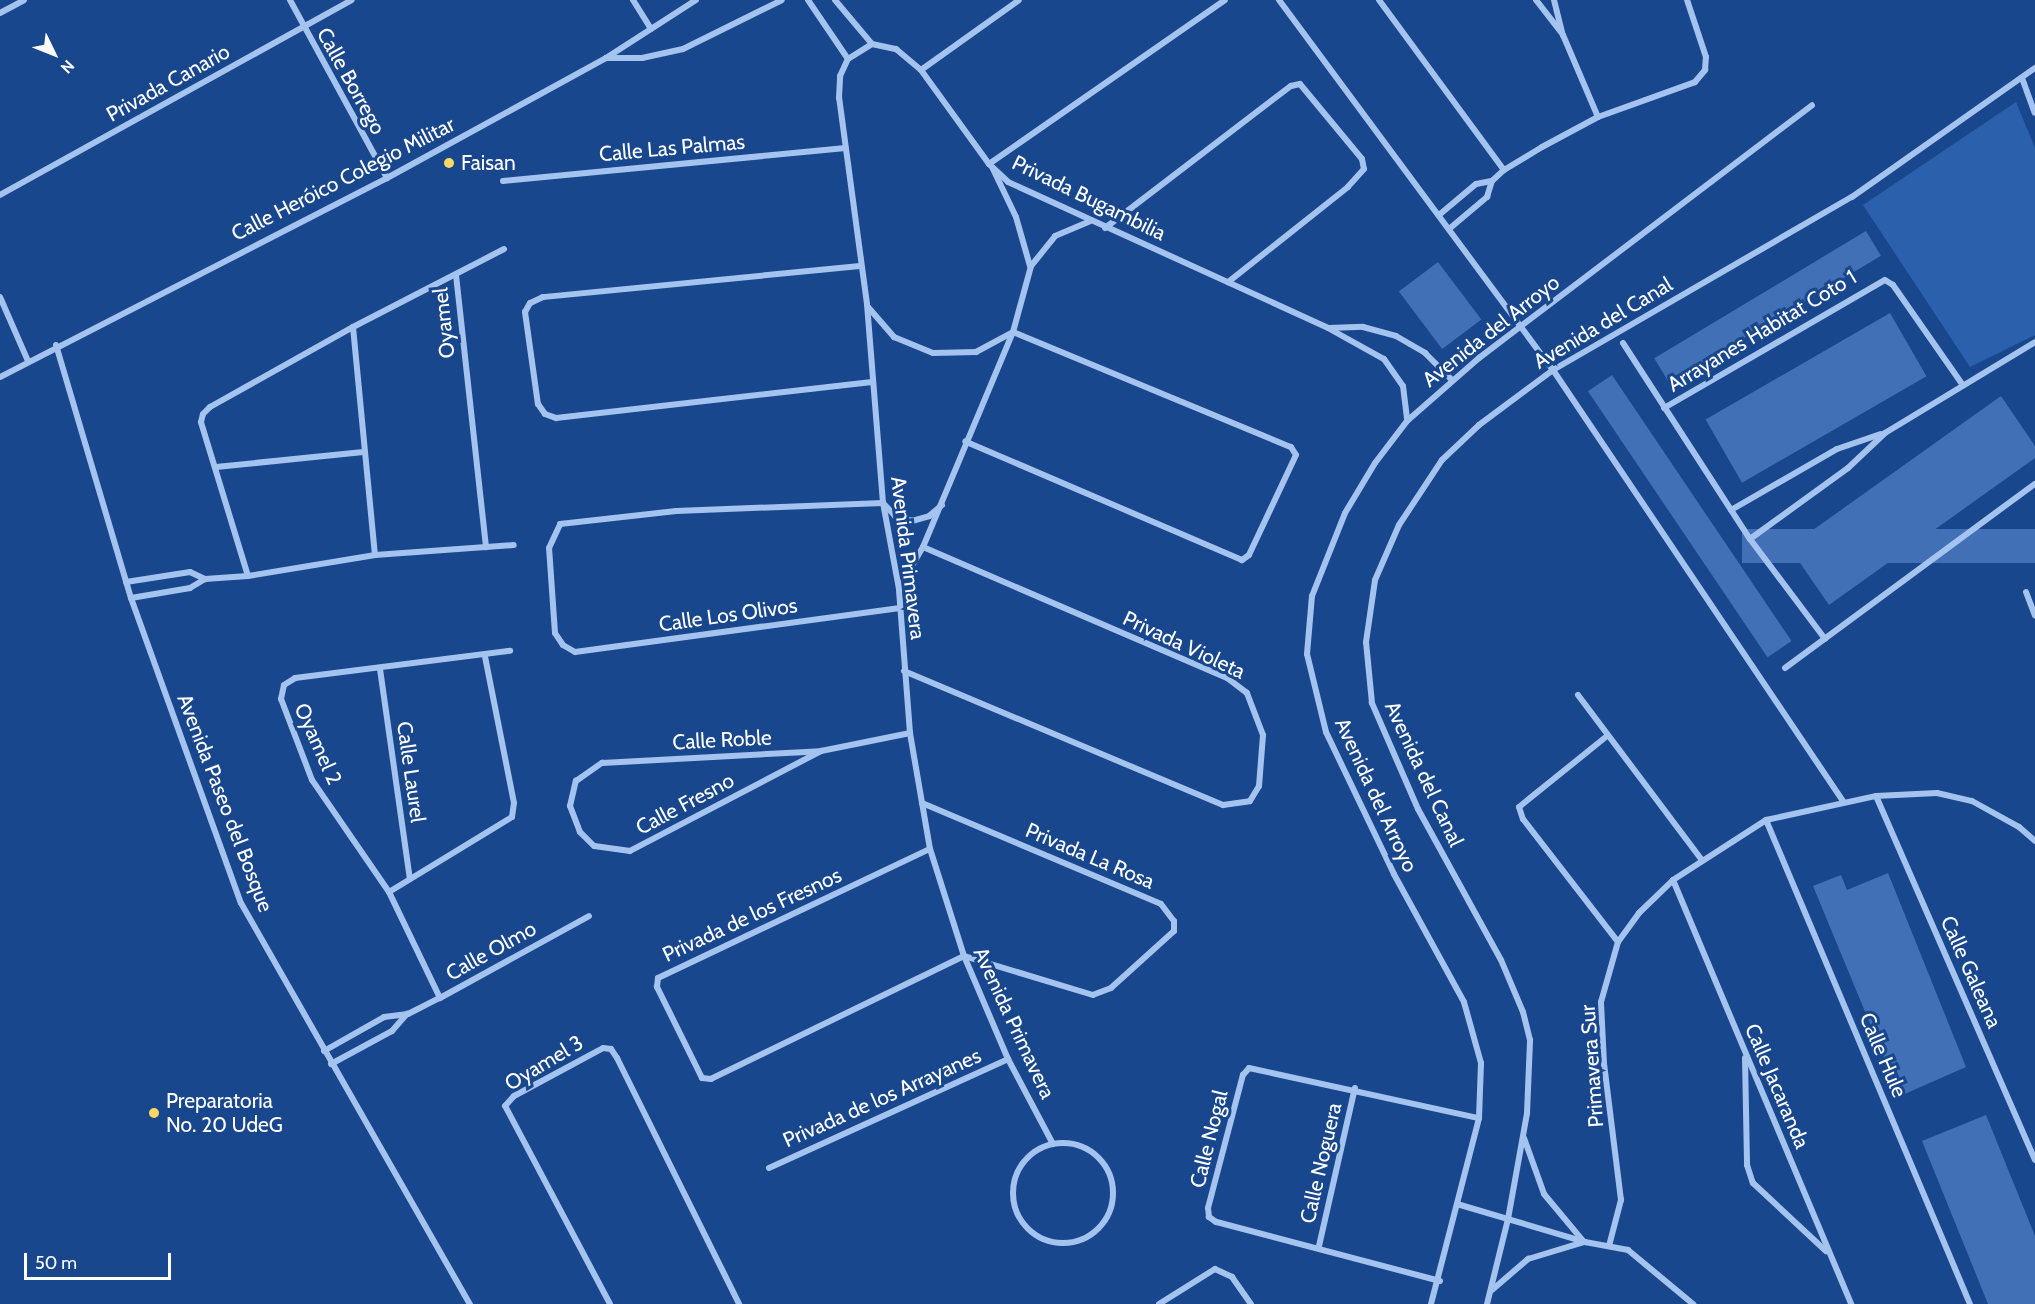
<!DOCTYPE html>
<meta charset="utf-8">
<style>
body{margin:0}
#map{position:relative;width:2035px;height:1304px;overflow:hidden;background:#18478e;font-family:Cabin,sans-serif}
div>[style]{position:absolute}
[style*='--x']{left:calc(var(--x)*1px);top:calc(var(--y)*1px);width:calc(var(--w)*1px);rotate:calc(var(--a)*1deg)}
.green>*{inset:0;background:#2b60ac}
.building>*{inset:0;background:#4170b6;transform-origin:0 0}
.minor>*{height:6px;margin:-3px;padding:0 3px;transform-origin:3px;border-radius:3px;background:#a5c3ef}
.minor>.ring{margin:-3px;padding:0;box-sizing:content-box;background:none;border:6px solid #a5c3ef;border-radius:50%}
.dots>*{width:16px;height:16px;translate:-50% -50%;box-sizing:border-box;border:3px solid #18478e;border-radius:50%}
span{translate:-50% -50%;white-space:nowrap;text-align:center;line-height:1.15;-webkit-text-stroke:6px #18478e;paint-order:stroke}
.street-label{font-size:21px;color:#fff}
.poi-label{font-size:21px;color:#fff}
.left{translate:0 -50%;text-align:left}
.north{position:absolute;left:24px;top:24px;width:60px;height:60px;-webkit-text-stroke:4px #18478e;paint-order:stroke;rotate:133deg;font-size:16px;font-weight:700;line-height:24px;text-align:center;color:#fff}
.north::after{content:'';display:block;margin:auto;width:21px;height:27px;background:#fff;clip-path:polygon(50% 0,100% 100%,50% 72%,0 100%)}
.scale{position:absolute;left:24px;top:1253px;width:147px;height:27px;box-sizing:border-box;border:3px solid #fff;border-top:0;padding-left:8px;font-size:18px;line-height:21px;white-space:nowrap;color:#fff;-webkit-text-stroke:4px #18478e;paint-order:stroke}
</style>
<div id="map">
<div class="green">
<i style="clip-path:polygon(2016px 102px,2035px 148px,2035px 335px,1970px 367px,1863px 205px)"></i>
</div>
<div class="building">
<i style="left:1866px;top:231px;width:29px;height:247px;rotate:59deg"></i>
<i style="left:1438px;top:262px;width:72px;height:49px;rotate:53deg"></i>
<i style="left:1890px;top:313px;width:73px;height:213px;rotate:60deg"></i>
<i style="left:1612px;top:375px;width:321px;height:29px;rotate:56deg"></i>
<i style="clip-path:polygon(2001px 396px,2035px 446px,2035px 458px,1829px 605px,1789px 547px)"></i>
<i style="left:2035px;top:529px;width:34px;height:293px;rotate:90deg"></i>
<i style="clip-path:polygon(1888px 873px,1966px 1067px,1900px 1096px,1813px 886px,1841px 875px,1847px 890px)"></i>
<i style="clip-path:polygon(1986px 1115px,2035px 1236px,2035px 1304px,1988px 1304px,1922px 1141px)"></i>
</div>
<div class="minor">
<i style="--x:290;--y:0;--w:203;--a:61.4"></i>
<i style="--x:633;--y:0;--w:34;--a:58"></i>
<i style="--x:808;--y:0;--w:71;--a:55.9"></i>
<i style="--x:835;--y:0;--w:57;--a:49.9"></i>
<i style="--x:1279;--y:0;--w:460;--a:53.5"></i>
<i style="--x:1553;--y:370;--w:519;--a:56.07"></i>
<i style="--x:1379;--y:0;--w:211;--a:53.7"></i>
<i style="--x:1536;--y:0;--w:41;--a:52"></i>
<i style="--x:1554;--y:0;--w:36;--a:76"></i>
<i style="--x:1563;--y:35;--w:89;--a:66.9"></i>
<i style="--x:0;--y:13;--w:27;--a:-28"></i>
<i style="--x:606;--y:58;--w:36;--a:0"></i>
<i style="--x:642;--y:58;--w:42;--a:-12.4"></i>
<i style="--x:683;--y:49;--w:110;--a:-26.3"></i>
<i style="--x:921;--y:70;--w:120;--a:-35.5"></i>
<i style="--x:2022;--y:78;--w:37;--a:70"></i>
<i style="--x:989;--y:164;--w:287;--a:-34.8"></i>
<i style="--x:993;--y:169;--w:53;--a:64.4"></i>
<i style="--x:1016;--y:217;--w:51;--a:74.1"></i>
<i style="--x:503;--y:181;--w:344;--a:-5.5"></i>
<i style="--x:0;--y:195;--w:402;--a:-29"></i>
<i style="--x:1439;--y:215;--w:48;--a:-40"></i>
<i style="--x:1476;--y:184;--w:16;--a:-11"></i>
<i style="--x:1105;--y:228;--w:234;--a:-37.4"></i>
<i style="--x:1291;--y:86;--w:9;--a:-13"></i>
<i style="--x:1300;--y:84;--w:97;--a:50.4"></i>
<i style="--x:1362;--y:159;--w:10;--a:79"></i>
<i style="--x:1364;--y:169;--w:24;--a:132"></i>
<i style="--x:1348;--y:187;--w:153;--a:141.6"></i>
<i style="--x:1449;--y:229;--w:50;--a:-40.1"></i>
<i style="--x:1487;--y:197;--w:17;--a:-73"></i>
<i style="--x:1492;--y:181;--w:16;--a:-43"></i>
<i style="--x:1504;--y:170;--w:44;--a:-31.2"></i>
<i style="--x:1542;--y:147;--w:64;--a:-28.2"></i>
<i style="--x:1598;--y:117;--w:103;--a:-19.8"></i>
<i style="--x:1695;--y:82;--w:16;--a:-50"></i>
<i style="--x:1705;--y:70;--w:13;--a:-86"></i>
<i style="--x:1706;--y:57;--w:60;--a:-108.4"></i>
<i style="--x:860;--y:266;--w:319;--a:174.4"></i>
<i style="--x:543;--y:297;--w:14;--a:155"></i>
<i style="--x:530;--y:303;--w:10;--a:119"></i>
<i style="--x:525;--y:312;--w:93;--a:82"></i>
<i style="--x:538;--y:404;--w:12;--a:55"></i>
<i style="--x:545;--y:414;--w:12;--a:20"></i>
<i style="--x:556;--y:418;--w:318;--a:-6.5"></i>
<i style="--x:456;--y:275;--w:274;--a:83.7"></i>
<i style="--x:0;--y:297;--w:70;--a:66.4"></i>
<i style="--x:868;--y:307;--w:40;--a:49"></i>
<i style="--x:894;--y:337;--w:42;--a:22.3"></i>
<i style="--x:933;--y:353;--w:43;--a:-1.3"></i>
<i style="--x:976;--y:352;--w:42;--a:-28.4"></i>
<i style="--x:1013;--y:332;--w:301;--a:22.5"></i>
<i style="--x:1291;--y:447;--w:9;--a:58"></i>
<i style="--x:1296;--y:455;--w:110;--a:115.2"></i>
<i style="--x:1249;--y:555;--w:9;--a:144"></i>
<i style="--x:1242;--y:560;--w:301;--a:-156.8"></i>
<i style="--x:353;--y:327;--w:229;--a:84.5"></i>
<i style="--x:1329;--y:328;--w:34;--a:-2"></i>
<i style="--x:1363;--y:327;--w:34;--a:15"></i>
<i style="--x:1396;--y:336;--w:34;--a:30"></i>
<i style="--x:1425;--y:353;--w:38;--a:45"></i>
<i style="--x:1623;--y:343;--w:234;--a:57.1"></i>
<i style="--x:1750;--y:539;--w:125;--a:53.1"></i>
<i style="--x:56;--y:345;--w:264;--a:73.5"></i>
<i style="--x:131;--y:598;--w:324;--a:70.2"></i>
<i style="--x:241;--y:903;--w:462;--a:60.3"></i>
<i style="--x:0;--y:377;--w:435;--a:-27.2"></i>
<i style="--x:387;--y:178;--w:250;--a:-28.7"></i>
<i style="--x:606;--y:58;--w:107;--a:-32.8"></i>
<i style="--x:1664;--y:408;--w:255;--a:-30.1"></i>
<i style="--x:1885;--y:280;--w:9;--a:32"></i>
<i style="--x:1893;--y:285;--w:121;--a:55.1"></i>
<i style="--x:216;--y:467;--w:148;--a:-5.8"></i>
<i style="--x:1731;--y:510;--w:122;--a:-29.9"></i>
<i style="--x:1837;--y:449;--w:46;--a:-18.8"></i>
<i style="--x:1750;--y:539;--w:121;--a:-35.9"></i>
<i style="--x:1848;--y:468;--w:51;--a:-43.4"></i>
<i style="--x:1885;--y:433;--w:175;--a:-31.2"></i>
<i style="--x:248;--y:576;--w:161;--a:-107"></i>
<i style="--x:201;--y:422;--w:8;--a:-76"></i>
<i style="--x:203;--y:414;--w:10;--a:-45"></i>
<i style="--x:210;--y:407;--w:164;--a:-29.2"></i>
<i style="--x:353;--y:327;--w:170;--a:-27.3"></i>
<i style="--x:126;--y:582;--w:65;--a:-8.9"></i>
<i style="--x:190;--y:572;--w:17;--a:25"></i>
<i style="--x:205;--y:579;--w:43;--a:-4"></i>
<i style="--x:248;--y:576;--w:129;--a:-9.4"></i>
<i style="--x:375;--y:555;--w:139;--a:-4.1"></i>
<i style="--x:899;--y:588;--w:48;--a:-59.7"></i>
<i style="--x:923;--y:547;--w:233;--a:-67.3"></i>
<i style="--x:1013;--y:332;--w:68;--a:-74.7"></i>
<i style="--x:1031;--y:266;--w:38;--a:-51"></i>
<i style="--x:1055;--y:236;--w:38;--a:-23"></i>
<i style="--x:2026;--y:592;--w:25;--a:69"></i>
<i style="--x:131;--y:598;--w:60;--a:-9.6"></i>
<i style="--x:190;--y:588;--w:17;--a:-31"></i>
<i style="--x:900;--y:608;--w:328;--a:172.3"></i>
<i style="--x:575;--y:652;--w:14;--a:-150"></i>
<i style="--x:563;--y:645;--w:14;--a:-124"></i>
<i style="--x:555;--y:633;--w:85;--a:-94"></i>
<i style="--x:549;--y:548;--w:26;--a:-65"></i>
<i style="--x:560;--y:524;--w:117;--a:-6.4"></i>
<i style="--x:676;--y:511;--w:207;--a:-2.2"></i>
<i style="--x:883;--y:503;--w:18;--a:47"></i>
<i style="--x:895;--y:516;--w:18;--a:16"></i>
<i style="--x:912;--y:521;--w:18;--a:-16"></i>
<i style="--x:929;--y:516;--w:17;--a:-40"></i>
<i style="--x:1785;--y:668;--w:310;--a:-36.4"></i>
<i style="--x:380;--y:669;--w:212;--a:81.9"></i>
<i style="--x:904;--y:671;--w:346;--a:22.8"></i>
<i style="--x:1223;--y:805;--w:27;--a:-8"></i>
<i style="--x:1250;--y:801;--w:17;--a:-59"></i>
<i style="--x:1259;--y:786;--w:51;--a:-85.5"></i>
<i style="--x:1263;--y:735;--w:45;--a:-110.9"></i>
<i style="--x:1247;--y:693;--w:25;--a:-143"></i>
<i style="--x:1227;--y:678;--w:331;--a:-156.7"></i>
<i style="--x:1578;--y:695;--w:205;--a:53.1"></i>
<i style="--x:1607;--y:736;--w:113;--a:141.1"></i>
<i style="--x:1519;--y:807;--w:13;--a:72"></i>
<i style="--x:1523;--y:819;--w:155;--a:52.3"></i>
<i style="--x:821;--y:751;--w:216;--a:152.4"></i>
<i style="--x:630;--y:851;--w:36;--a:-172"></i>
<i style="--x:594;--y:846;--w:20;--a:-135"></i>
<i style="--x:580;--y:832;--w:28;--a:-111"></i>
<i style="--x:570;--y:806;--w:26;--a:-77"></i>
<i style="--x:576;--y:781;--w:32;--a:-35"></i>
<i style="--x:602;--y:763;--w:219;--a:-3.1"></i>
<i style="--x:821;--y:751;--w:91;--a:-11.4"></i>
<i style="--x:1876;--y:796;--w:397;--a:66.4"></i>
<i style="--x:922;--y:803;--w:259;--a:22.9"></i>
<i style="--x:1161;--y:904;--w:21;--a:53"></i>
<i style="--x:1174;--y:921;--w:10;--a:90"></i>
<i style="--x:1174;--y:931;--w:85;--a:137.9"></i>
<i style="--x:1111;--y:988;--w:19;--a:159"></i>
<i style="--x:1093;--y:995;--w:135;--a:-163.2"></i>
<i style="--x:964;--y:956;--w:281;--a:154.1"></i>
<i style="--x:711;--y:1079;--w:9;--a:-174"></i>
<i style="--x:702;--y:1078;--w:102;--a:-116.3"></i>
<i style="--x:657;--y:987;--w:9;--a:-84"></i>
<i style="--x:658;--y:978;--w:301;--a:-25.4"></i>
<i style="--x:1766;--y:820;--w:525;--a:67.15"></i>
<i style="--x:1673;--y:880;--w:460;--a:67.2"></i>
<i style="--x:389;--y:892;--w:144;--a:-31.4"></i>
<i style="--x:512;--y:817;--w:14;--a:-82"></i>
<i style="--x:514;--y:803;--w:149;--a:-101.2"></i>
<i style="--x:440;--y:998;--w:118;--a:-115.7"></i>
<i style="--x:389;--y:892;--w:136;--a:-124.5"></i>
<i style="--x:312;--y:780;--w:87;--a:-110.9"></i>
<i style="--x:281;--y:699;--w:14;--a:-78"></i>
<i style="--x:284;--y:685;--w:13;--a:-32"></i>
<i style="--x:295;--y:678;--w:217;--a:-7.2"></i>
<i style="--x:324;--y:1051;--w:69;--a:-29.5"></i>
<i style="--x:384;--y:1017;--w:24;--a:-7"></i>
<i style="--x:408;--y:1014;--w:36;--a:-27"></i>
<i style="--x:440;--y:998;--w:170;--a:-28.8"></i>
<i style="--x:1745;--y:1058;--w:107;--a:88.9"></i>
<i style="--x:1747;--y:1165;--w:19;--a:72"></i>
<i style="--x:1753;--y:1183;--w:100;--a:43"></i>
<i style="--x:331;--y:1064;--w:69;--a:-28.4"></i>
<i style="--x:392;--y:1031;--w:23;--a:-49"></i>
<i style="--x:1524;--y:1138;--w:59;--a:70.3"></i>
<i style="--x:1544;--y:1194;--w:62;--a:50.2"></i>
<i class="ring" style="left:1013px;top:1143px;width:94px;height:94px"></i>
<i style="--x:1053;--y:1144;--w:96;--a:-117.9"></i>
<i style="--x:1008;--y:1059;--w:112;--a:-113.1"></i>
<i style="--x:964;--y:956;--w:112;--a:-107.6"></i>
<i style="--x:930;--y:849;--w:118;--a:-99.8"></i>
<i style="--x:910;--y:733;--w:144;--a:-94.4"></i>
<i style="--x:899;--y:589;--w:87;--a:-100.5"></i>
<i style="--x:883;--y:503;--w:200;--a:-94.6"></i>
<i style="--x:867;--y:304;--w:208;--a:-97.7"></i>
<i style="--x:839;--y:98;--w:22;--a:-87"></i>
<i style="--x:840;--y:76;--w:19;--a:-65"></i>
<i style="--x:848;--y:59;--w:28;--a:-32"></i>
<i style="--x:872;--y:44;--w:25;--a:12"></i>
<i style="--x:896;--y:49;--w:33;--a:40"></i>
<i style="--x:921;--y:70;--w:116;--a:54.1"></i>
<i style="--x:989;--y:164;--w:26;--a:43"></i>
<i style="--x:1008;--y:182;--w:352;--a:24.5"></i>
<i style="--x:1328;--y:328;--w:64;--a:29"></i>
<i style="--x:1384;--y:359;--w:33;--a:55"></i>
<i style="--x:1403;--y:386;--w:35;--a:83"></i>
<i style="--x:769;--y:1168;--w:263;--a:-24.5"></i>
<i style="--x:1457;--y:1204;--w:134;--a:16.5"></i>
<i style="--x:1585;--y:1242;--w:44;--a:10.5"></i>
<i style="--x:1628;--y:1250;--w:85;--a:39.7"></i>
<i style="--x:1319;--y:1246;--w:162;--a:-77.2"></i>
<i style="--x:1609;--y:1246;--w:48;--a:-75.4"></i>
<i style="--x:1621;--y:1200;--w:137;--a:-97.1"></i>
<i style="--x:1604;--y:1064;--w:62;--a:-92.8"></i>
<i style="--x:1601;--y:1002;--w:62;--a:-74.2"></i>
<i style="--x:1618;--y:942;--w:36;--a:-54"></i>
<i style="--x:1639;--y:913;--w:47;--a:-44.1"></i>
<i style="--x:1673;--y:880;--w:111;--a:-32.8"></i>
<i style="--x:1766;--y:820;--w:113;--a:-12.3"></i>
<i style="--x:1876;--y:796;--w:61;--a:-2.8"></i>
<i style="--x:1937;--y:793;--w:36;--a:13"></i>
<i style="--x:1972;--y:801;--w:54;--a:29"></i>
<i style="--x:2019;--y:827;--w:21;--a:41"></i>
<i style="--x:1440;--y:1281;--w:232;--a:-165.2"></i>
<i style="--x:1216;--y:1222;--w:9;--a:-144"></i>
<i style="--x:1209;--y:1217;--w:9;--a:-96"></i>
<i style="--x:1208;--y:1208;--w:138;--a:-75.3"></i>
<i style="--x:1243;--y:1075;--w:9;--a:-49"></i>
<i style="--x:1249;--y:1068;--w:235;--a:12.3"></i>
<i style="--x:1492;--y:1290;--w:48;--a:-40.7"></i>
<i style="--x:1528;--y:1259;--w:59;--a:-16.9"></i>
<i style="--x:610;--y:1304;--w:224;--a:-117.9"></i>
<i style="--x:505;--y:1106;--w:13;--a:-48"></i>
<i style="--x:514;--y:1096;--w:101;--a:-28.3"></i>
<i style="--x:603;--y:1048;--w:8;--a:7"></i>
<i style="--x:611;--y:1049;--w:11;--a:56"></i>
<i style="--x:617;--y:1058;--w:275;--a:63.6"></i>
<i style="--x:1159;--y:1304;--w:66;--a:-32"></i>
<i style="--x:1215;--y:1269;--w:19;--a:25"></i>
<i style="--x:1232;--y:1277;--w:33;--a:55"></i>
<i style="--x:1431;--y:1304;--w:192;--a:-75.5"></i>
<i style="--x:1479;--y:1118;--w:55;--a:-87.9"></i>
<i style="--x:1481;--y:1063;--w:63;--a:-105.6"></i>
<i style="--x:1464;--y:1002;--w:146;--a:-118.7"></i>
<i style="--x:1394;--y:874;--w:157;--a:-115.6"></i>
<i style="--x:1326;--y:732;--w:80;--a:-103.7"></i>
<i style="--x:1307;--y:654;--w:58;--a:-85.1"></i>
<i style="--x:1312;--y:596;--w:89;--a:-68.3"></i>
<i style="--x:1345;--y:513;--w:58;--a:-59"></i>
<i style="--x:1375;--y:463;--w:53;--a:-52.7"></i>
<i style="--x:1407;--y:421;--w:96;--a:-41.2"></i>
<i style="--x:1479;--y:358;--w:418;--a:-37.2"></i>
<i style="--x:1487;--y:1304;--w:88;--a:-76.1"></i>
<i style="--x:1508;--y:1219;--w:108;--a:-79.8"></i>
<i style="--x:1527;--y:1113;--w:73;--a:-87.6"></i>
<i style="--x:1530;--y:1040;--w:29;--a:-104"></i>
<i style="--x:1523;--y:1012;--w:56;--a:-112.9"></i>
<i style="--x:1501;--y:960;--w:172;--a:-118.8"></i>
<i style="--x:1418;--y:809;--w:116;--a:-113.5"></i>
<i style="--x:1372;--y:703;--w:61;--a:-95.6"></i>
<i style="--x:1366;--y:642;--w:63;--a:-81.7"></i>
<i style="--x:1375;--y:580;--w:60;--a:-66.4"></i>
<i style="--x:1399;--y:525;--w:78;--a:-56.5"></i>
<i style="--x:1442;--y:460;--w:51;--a:-43.4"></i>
<i style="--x:1479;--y:425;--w:92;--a:-36.6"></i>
<i style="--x:1553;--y:370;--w:345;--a:-30.1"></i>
<i style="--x:1852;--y:197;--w:224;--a:-35.2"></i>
</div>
<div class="dots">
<i style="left:449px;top:163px;background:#ffd862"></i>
<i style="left:154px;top:1113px;background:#ffd862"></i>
</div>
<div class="street-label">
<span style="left:351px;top:81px;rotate:61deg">Calle Borrego</span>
<span style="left:168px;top:83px;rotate:-29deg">Privada Canario</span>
<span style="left:672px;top:148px;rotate:-5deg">Calle Las Palmas</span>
<span style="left:343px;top:179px;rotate:-27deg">Calle Heróico Colegio Militar</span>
<span style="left:1089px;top:198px;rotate:26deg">Privada Bugambilia</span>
<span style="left:444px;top:323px;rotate:-96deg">Oyamel</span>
<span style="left:1603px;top:323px;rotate:-31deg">Avenida del Canal</span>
<span style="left:1491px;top:331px;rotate:-38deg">Avenida del Arroyo</span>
<span style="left:1762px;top:331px;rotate:-31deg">Arrayanes Habitat Coto 1</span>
<span style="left:908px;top:558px;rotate:83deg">Avenida Primavera</span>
<span style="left:728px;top:615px;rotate:-8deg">Calle Los Olivos</span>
<span style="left:1184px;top:645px;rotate:25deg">Privada Violeta</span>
<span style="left:722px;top:740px;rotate:-3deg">Calle Roble</span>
<span style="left:318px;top:744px;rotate:66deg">Oyamel 2</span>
<span style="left:411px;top:772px;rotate:82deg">Calle Laurel</span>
<span style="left:1424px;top:774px;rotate:65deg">Avenida del Canal</span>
<span style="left:1376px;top:795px;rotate:65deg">Avenida del Arroyo</span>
<span style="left:225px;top:803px;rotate:69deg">Avenida Paseo del Bosque</span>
<span style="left:685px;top:804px;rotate:-28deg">Calle Fresno</span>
<span style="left:1090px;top:856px;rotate:23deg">Privada La Rosa</span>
<span style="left:752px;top:915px;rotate:-25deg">Privada de los Fresnos</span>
<span style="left:491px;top:951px;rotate:-29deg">Calle Olmo</span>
<span style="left:1971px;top:972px;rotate:66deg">Calle Galeana</span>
<span style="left:1014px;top:1023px;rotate:65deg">Avenida Primavera</span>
<span style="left:1883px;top:1055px;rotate:67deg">Calle Hule</span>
<span style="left:544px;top:1063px;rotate:-31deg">Oyamel 3</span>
<span style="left:1592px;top:1066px;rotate:-94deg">Primavera Sur</span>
<span style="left:1777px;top:1086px;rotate:67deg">Calle Jacaranda</span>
<span style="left:882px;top:1098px;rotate:-24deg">Privada de los Arrayanes</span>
<span style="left:1209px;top:1139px;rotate:-76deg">Calle Nogal</span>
<span style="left:1321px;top:1163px;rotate:-77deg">Calle Noguera</span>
</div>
<div class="poi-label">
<span class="left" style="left:461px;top:163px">Faisan</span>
<span class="left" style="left:166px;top:1113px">Preparatoria<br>No. 20 UdeG</span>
</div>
<div class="north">N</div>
<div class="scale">50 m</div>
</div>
